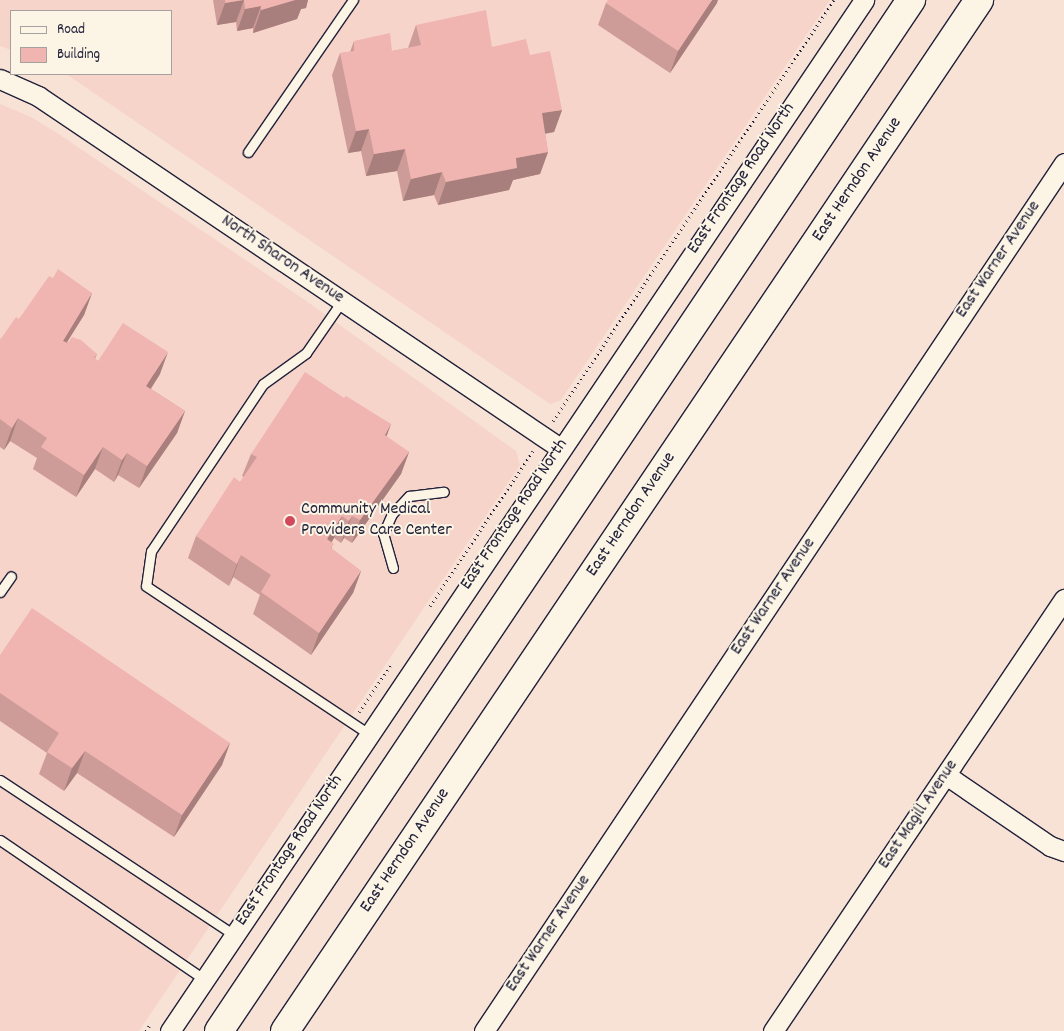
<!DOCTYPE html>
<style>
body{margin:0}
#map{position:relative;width:1064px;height:1031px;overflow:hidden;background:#f8e2d5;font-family:Dekko,sans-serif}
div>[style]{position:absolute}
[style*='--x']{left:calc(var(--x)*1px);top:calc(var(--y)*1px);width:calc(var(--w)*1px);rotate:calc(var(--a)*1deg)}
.built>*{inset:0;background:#f6d4ca}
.path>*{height:3px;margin-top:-1.5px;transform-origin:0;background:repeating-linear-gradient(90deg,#22223b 0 1px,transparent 0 5px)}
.roads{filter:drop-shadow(1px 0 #22223b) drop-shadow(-1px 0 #22223b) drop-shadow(0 1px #22223b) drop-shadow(0 -1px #22223b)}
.lane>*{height:9px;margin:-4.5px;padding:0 4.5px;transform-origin:4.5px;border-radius:4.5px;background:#fcf5e5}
.street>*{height:19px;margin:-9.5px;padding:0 9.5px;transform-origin:9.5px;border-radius:9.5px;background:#fcf5e5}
.primary>*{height:28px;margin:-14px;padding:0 14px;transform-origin:14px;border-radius:14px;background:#fcf5e5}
.wall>*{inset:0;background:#ce9c98}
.shaded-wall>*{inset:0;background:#a87f7c}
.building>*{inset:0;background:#f0b5b1}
.dots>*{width:14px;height:14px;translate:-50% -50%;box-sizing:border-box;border:2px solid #fcf5e5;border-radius:50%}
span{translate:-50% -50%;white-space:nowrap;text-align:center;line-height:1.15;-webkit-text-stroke:4px #fcf5e5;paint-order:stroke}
.street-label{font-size:18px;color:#22223b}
.poi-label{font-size:18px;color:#22223b}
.left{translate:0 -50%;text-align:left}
.legend{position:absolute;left:10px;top:10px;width:162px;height:65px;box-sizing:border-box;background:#fcf5e5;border:1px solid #a5a1a1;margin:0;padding:6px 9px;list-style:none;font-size:15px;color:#22223b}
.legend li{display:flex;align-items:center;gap:10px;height:25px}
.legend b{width:25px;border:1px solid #a5a1a1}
</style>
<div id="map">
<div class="built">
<i style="clip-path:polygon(0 0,830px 0,561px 400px,550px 404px,66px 74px,171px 74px,171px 11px,11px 11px,11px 50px,0 46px)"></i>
<i style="clip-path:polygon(0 104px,31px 117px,57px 133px,302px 298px,516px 451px,520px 465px,139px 1031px,0 1031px)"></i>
</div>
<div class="path">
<i style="--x:553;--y:421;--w:506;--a:-56.28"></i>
<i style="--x:430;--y:606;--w:186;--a:-56.4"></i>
<i style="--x:359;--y:712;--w:59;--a:-56"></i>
<i style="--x:146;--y:1031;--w:9;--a:-58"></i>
</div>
<div class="roads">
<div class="lane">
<i style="--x:248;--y:152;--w:185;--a:-55.4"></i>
<i style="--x:342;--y:301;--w:63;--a:124.7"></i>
<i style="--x:306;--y:353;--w:53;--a:144.2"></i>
<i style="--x:263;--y:384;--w:201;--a:123.8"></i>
<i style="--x:151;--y:551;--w:35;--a:98"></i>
<i style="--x:146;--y:586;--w:268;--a:33.6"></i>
<i style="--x:393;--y:568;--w:35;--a:-106"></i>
<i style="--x:383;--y:534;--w:22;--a:-66"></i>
<i style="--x:392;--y:514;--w:25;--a:-47"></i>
<i style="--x:409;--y:496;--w:35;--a:-7"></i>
<i style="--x:0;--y:592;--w:19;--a:-55"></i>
<i style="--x:0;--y:780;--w:281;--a:33.5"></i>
<i style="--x:0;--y:840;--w:247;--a:34.3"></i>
</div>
<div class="street">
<i style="--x:0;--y:79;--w:42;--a:24.1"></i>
<i style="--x:38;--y:96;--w:630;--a:33.99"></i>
<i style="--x:946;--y:775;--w:126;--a:34.3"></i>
<i style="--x:1050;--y:846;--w:15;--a:20"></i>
<i style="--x:170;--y:1031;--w:1243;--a:-56.05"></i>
<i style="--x:484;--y:1031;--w:1044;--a:-56.25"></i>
<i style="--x:773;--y:1031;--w:521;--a:-56.04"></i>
</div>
<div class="primary">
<i style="--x:219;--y:1031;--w:1242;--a:-56.13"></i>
<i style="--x:285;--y:1031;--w:1243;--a:-56.05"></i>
</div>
</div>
<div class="wall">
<i style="clip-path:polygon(213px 0,308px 0,306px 8px,301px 9px,297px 19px,253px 33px,253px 28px,237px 31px,236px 22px,217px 25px)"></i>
<i style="clip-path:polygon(606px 3px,717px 3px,670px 73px,598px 25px)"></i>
<i style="clip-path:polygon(416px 25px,492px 47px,530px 55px,562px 110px,554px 132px,545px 133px,548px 152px,540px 174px,513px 180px,509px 190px,438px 205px,434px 195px,403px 201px,397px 171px,366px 176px,361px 151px,348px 153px,332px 75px,340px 53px,350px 52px,354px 41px,392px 51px,408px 48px)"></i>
<i style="clip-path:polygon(53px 278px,92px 293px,84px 315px,67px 342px,97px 354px,95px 359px,98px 361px,160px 374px,151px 389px,185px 411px,177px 433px,139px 488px,118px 475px,114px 482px,95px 469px,76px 497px,33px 469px,37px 458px,10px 441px,4px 450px,0 447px,0 340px,19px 319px)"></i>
<i style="clip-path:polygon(344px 398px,391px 424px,386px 437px,409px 452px,401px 474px,352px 543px,344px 538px,341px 543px,334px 538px,332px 542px,332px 549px,361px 571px,353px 593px,311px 655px,253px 614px,260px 595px,233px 577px,229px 586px,188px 558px,196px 536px,244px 477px,242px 476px,251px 454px)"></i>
<i style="clip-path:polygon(0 655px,230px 743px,222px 765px,174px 837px,77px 773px,64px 791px,39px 774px,47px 753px,0 721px)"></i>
</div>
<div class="shaded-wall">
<i style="clip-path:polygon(244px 0,236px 22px,217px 25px,225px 3px)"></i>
<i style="clip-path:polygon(295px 0,308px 0,306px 8px,301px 9px,297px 19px,253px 33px,261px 10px)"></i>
<i style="clip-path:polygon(712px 0,718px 0,717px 3px,670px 73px,678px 51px)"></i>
<i style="clip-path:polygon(261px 6px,253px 28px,237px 31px,245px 9px)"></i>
<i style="clip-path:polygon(562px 110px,554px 132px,534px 136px,542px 113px)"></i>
<i style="clip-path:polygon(369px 129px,361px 151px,348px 153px,356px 131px)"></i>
<i style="clip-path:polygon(405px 149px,397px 171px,366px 176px,374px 154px)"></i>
<i style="clip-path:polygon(548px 152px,540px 174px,513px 180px,509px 190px,438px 205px,446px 182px,516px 158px)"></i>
<i style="clip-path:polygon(442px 172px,434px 195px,403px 201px,411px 179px)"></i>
<i style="clip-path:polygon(92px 293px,84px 315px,54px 363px,63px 341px)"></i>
<i style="clip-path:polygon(168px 352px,160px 374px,138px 408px,146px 386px)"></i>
<i style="clip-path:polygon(185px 411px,177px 433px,139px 488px,147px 466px)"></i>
<i style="clip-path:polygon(18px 418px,10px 441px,4px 450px,12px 428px)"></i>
<i style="clip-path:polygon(391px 424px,383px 446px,385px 435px)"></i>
<i style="clip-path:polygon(103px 447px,95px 469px,76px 497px,84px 475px)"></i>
<i style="clip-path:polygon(409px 452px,401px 474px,352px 543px,360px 520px)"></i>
<i style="clip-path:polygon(127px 453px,118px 475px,114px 482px,122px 460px)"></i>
<i style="clip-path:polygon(342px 516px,334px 538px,319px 561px,327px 539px)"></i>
<i style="clip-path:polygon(352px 516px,344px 538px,341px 543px,349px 521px)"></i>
<i style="clip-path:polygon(241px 555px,233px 577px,229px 586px,237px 564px)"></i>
<i style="clip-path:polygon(361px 571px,353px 593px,311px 655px,319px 633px)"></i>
<i style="clip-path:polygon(230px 743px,222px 765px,174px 837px,182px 815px)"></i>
<i style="clip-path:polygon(85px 751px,77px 773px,64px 791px,72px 768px)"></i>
</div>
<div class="building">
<i style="clip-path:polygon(225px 0,243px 0,225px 3px)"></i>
<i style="clip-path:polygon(244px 0,295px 0,261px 10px,261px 6px,245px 9px)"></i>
<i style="clip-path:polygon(608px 0,712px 0,678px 51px,606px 3px)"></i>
<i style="clip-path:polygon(486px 10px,492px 47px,526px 39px,530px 55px,550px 51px,562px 110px,542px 113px,548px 152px,516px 158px,517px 168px,446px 182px,442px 172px,411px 179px,405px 149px,374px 154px,369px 129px,356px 131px,340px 53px,354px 51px,354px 41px,390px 33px,392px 51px,421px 45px,416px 25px)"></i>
<i style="clip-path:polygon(58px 269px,92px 293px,63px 341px,68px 343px,72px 337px,81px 340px,97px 354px,94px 358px,98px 361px,123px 323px,168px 352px,146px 386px,185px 411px,147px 466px,127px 453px,122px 460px,103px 447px,84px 475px,41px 447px,47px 438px,18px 418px,12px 428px,0 419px,0 340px,16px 317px,19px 319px,49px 276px,53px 278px)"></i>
<i style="clip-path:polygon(305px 372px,344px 398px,346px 396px,391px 424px,385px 435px,409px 452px,360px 520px,352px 516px,349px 521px,342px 516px,327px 539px,334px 544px,331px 548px,361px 571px,319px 633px,261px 592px,271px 575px,241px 555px,237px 564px,196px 536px,234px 477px,240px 482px,257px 457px,251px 454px)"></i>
<i style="clip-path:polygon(32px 608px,230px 743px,182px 815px,85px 751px,72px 768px,47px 752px,59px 733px,0 693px,0 655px)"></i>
</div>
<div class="dots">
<i style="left:290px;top:521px;background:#d1495b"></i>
</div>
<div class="street-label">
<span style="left:742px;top:179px;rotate:-56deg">East Frontage Road North</span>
<span style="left:858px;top:180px;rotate:-56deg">East Herndon Avenue</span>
<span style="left:282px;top:260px;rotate:34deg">North Sharon Avenue</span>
<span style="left:999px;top:260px;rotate:-56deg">East Warner Avenue</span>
<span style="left:515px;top:515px;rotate:-56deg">East Frontage Road North</span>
<span style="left:632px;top:515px;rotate:-56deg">East Herndon Avenue</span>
<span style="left:774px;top:597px;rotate:-56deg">East Warner Avenue</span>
<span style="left:919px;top:815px;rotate:-56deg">East Magill Avenue</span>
<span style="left:290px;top:851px;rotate:-56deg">East Frontage Road North</span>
<span style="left:406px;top:851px;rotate:-56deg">East Herndon Avenue</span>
<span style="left:549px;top:934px;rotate:-56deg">East Warner Avenue</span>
</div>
<div class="poi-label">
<span class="left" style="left:301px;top:521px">Community Medical<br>Providers Care Center</span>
</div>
<ul class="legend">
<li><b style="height:6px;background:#fcf5e5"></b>Road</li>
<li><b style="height:14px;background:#f0b5b1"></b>Building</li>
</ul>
</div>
